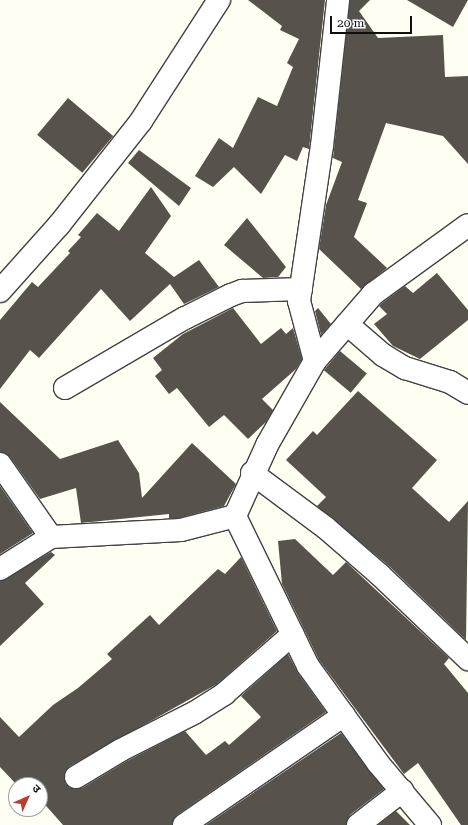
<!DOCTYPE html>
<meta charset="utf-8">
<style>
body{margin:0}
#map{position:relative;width:468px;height:825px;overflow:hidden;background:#fefef2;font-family:"Roboto Serif","Noto Sans Devanagari",serif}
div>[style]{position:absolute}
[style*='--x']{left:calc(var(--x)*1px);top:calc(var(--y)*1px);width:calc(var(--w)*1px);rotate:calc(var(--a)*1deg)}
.building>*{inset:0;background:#57524c;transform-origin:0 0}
.roads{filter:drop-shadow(1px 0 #424242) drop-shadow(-1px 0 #424242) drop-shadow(0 1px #424242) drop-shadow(0 -1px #424242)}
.minor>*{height:22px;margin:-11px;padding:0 11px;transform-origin:11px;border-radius:11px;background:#fff}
span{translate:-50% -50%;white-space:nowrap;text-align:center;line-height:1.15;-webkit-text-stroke:4px #fff;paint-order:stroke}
.north{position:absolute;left:8px;top:777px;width:40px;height:40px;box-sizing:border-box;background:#fff;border:1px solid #9f9f9f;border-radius:50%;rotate:45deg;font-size:11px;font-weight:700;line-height:16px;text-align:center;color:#0f0f0f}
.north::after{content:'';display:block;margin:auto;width:14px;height:18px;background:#ba3d2c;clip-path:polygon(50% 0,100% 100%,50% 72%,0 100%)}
.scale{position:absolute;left:330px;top:16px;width:82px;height:18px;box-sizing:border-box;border:2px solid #0f0f0f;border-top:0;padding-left:5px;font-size:12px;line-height:14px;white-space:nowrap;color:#0f0f0f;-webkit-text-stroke:3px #fff;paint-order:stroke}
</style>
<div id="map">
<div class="building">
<i style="clip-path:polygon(248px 0,325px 0,309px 149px,303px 147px,297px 161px,285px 155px,261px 194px,234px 167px,213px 187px,195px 176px,219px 138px,233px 148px,258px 97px,277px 106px,293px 67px,287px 63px,299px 39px,280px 30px,282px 26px)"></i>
<i style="clip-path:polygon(350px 0,370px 0,359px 11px,378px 38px,443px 35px,445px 77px,468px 76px,468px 164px,443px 136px,386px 123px,358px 200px,367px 203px,354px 237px,387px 268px,361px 289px,319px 249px,326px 205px,342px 162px,333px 158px)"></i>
<i style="clip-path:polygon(407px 0,468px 0,453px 27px)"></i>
<i style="left:68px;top:98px;width:59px;height:48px;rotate:40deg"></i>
<i style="clip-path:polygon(139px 150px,191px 188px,179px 206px,128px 163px)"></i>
<i style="clip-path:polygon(151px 187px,171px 216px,145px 253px,174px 277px,199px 260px,219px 287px,184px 304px,170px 284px,130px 321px,101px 289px,39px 358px,30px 350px,0 389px,0 320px,32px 282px,38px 287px,70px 253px,68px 251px,81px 237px,78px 235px,97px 213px,119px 231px)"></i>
<i style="clip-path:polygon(247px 218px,286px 267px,278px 277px,263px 278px,224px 245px)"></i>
<i style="clip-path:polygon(437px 273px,468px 310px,468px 320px,420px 359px,393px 346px,374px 324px,387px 314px,379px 306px,382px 303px,405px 286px,413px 293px)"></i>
<i style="clip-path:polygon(233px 308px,261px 344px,281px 328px,286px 334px,293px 328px,302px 359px,296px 369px,262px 399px,273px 410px,266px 422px,248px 439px,224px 415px,209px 427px,177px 388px,169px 394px,155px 376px,162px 370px,153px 358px,183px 334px)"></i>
<i style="clip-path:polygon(318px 308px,331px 324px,321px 335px,315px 311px)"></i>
<i style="left:340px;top:351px;width:35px;height:25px;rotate:40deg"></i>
<i style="clip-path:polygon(358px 391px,437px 460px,412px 488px,449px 522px,468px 501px,466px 640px,389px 566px,317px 506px,326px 497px,286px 460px,313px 431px,317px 435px)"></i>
<i style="clip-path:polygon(0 402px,60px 459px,118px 440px,139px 473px,142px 498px,192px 443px,236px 484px,224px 506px,179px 518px,169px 518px,169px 514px,81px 523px,76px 488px,40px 499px,10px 457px,0 452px)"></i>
<i style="clip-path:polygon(0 486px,33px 533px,0 554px)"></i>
<i style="clip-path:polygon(295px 539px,333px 575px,346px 562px,449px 658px,444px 664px,468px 693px,468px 825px,461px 825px,418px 763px,404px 774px,319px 660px,282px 584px,278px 541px)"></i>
<i style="clip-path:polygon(51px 552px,55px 555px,25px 583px,44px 604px,0 646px,0 581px)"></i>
<i style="clip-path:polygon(241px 557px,277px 631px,217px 684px,70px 766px,65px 771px,65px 783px,70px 788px,82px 788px,127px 761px,185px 731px,206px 755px,225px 741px,229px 745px,261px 717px,241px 696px,288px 654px,298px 673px,326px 712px,177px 815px,172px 825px,63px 825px,40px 799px,40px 785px,17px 785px,0 767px,0 717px,19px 737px,53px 705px,78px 688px,112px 659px,107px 654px,150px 615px,159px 625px,218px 569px,225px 574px)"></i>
<i style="clip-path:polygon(341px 733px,384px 789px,350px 815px,346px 825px,206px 825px)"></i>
<i style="clip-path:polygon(396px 811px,410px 825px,378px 825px)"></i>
</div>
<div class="roads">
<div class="minor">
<i style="--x:0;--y:291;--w:89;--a:-48.2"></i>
<i style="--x:59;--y:225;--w:132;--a:-51.7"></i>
<i style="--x:141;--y:121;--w:144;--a:-57.2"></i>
<i style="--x:347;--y:324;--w:48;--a:40.7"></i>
<i style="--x:383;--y:355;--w:26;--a:31"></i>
<i style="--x:405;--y:368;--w:47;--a:17.3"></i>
<i style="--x:450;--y:382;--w:21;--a:31"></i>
<i style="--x:315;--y:361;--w:62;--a:-104.9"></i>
<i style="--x:299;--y:301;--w:157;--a:-81.6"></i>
<i style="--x:322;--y:146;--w:147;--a:-83.7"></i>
<i style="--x:65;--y:388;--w:139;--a:-30.3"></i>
<i style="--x:185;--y:318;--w:51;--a:-26.6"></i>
<i style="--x:231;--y:295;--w:12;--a:-20"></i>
<i style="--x:242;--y:291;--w:59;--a:-1.9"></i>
<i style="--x:0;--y:464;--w:89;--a:55.1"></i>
<i style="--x:252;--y:473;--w:92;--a:36.6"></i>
<i style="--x:326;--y:528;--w:72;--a:41"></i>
<i style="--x:380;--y:575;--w:122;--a:43.7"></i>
<i style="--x:0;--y:569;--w:60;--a:-32.1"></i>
<i style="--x:51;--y:537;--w:130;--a:-3.1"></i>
<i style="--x:181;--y:530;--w:56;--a:-14.5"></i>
<i style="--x:76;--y:777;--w:52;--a:-31"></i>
<i style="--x:121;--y:750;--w:82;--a:-26.9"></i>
<i style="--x:194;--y:713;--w:36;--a:-32"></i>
<i style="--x:224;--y:694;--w:91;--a:-41"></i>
<i style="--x:184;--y:825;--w:194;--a:-34.5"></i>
<i style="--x:358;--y:825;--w:56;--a:-37.7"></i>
<i style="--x:430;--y:825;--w:81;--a:-130"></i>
<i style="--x:378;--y:763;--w:120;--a:-125.8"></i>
<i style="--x:308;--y:666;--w:167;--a:-116"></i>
<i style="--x:235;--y:516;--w:78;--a:-65.7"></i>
<i style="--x:267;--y:445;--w:97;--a:-60.3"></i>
<i style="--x:315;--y:361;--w:89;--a:-49.1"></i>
<i style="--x:373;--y:294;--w:117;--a:-36"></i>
</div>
</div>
<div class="north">उ</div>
<div class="scale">20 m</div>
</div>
